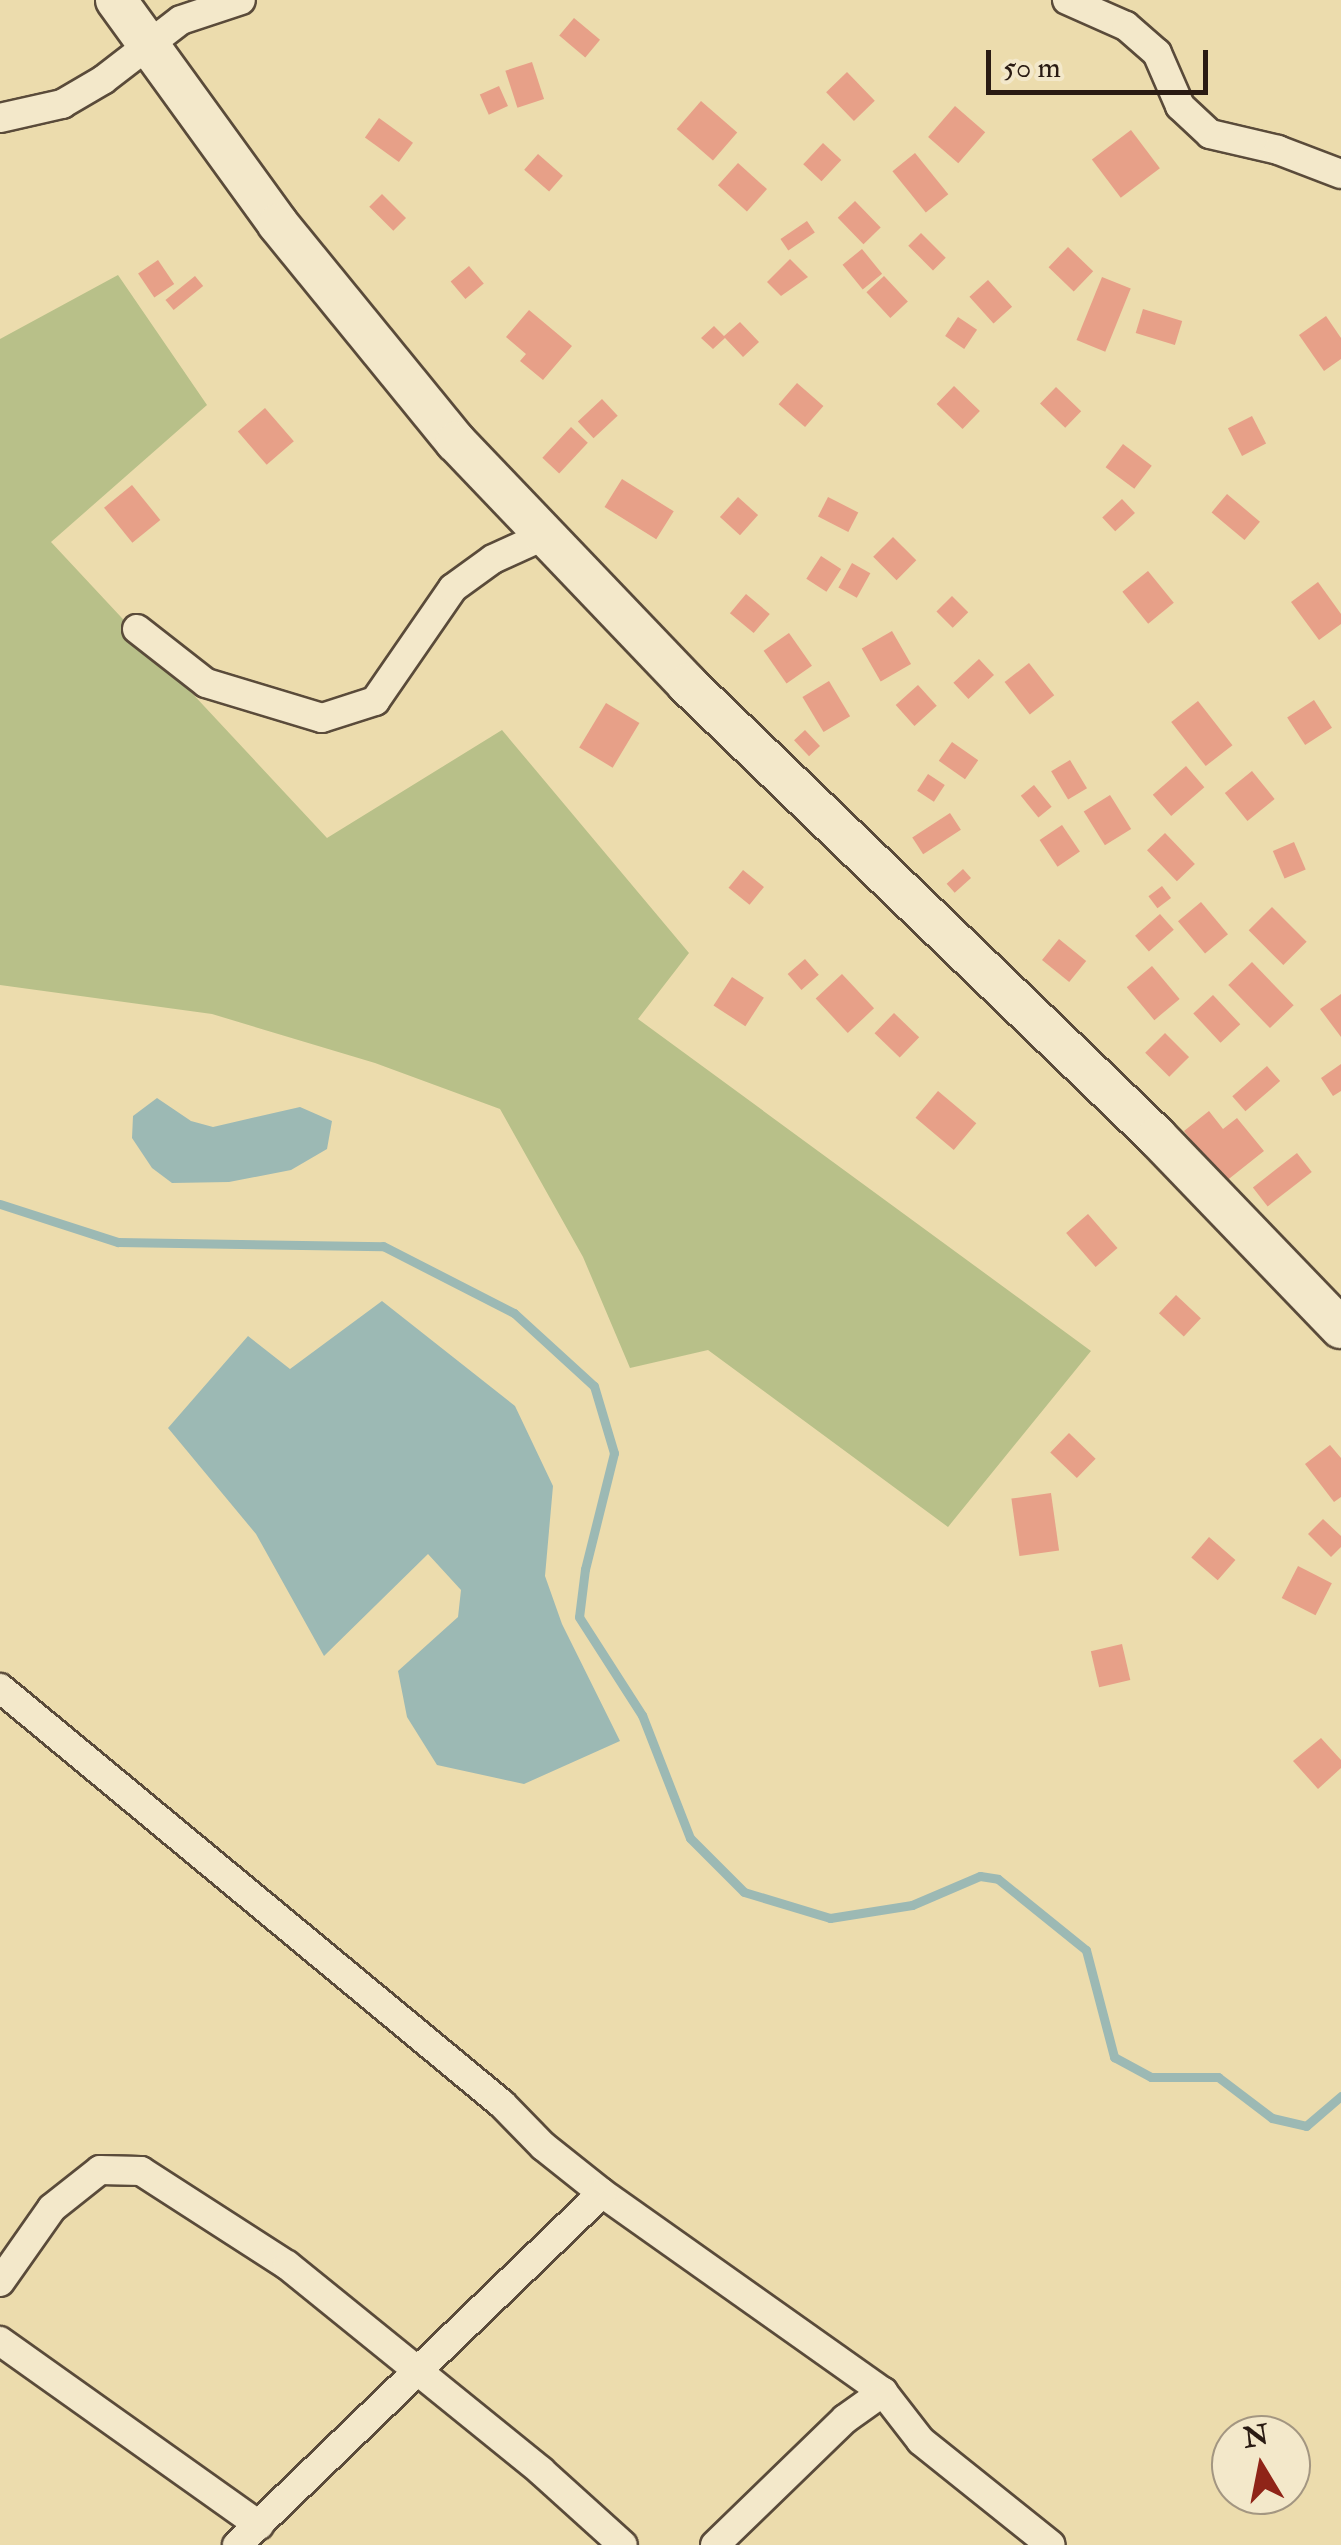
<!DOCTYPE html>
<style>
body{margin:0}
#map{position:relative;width:1341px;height:2545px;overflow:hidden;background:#ecdcad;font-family:"IM FELL Double Pica",serif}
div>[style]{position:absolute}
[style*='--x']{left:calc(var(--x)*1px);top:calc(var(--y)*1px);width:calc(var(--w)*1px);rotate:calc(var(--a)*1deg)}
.green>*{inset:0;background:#b8c089}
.water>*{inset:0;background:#9cb9b4}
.stream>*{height:9px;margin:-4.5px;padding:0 4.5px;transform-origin:4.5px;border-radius:4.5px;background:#9cb9b4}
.building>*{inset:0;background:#e7a088;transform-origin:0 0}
.roads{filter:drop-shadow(2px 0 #5a4b3a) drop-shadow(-2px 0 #5a4b3a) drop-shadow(0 2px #5a4b3a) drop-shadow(0 -2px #5a4b3a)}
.minor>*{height:28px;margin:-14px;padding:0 14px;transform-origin:14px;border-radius:14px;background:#f3e8ca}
.secondary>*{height:40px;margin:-20px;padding:0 20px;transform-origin:20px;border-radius:20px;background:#f3e8ca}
span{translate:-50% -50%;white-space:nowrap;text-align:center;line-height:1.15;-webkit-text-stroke:9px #f3e8ca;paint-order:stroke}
.north{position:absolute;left:1211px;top:2415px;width:100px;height:100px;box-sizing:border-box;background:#f3e8ca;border:2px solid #a39681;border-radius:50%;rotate:350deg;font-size:28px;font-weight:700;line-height:40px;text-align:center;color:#2a1b13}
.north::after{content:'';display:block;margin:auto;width:35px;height:45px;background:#8f2418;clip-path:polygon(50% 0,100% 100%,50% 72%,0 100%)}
.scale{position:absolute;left:986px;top:50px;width:222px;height:45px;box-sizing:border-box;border:5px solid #2a1b13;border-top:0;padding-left:12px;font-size:30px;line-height:35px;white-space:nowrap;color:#2a1b13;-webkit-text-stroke:8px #f3e8ca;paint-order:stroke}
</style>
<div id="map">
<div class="green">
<i style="clip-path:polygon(118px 275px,207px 405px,51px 542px,327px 838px,502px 730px,689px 953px,638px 1019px,1091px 1351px,948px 1527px,708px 1350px,630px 1368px,583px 1257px,500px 1109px,375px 1063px,212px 1014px,0 985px,0 339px)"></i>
</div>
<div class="water">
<i style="clip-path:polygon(157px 1098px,191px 1121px,213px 1127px,300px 1107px,332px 1121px,327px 1149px,291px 1170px,229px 1182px,172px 1183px,152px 1168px,132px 1138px,133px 1116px)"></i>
<i style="clip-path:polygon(382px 1301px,515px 1406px,553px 1486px,545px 1576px,562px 1624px,620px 1741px,524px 1784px,437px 1765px,407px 1717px,398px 1671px,458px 1617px,461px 1590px,428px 1554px,324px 1656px,256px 1534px,168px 1428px,248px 1336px,290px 1369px)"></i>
</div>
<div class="stream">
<i style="--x:0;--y:1204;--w:124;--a:17.9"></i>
<i style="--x:118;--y:1242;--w:265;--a:0.9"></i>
<i style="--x:383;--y:1246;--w:147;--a:27.1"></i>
<i style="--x:514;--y:1313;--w:108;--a:42.4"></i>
<i style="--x:594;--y:1386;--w:70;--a:73.4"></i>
<i style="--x:614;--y:1453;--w:120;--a:104"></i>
<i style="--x:585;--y:1569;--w:48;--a:97.1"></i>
<i style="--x:579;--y:1617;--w:117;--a:57.3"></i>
<i style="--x:642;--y:1715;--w:132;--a:68.7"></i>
<i style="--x:690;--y:1838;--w:76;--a:45"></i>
<i style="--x:744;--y:1892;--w:90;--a:16.8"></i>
<i style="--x:830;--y:1918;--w:83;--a:-9"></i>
<i style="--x:912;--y:1905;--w:74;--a:-23.1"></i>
<i style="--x:980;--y:1876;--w:18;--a:9"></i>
<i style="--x:998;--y:1879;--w:113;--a:38.9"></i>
<i style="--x:1086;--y:1950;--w:111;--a:75.3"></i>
<i style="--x:1114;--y:2057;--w:42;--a:28.4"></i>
<i style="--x:1151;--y:2077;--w:67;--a:0"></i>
<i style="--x:1218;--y:2077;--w:68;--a:37.2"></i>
<i style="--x:1272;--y:2118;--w:35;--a:13"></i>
<i style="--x:1306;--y:2126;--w:46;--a:-40.6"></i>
</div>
<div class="building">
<i style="left:574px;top:18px;width:34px;height:23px;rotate:40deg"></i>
<i style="left:532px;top:62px;width:39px;height:28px;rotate:72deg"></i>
<i style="left:847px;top:72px;width:40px;height:29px;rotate:46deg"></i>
<i style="left:499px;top:86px;width:22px;height:21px;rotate:66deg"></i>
<i style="left:701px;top:101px;width:48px;height:37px;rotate:41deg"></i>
<i style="left:955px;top:106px;width:40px;height:41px;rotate:41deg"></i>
<i style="left:379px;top:118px;width:42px;height:24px;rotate:36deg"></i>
<i style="left:1131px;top:130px;width:48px;height:49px;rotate:53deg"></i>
<i style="left:823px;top:143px;width:25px;height:29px;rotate:43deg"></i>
<i style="left:915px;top:153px;width:53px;height:29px;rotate:51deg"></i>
<i style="left:538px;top:154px;width:33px;height:21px;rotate:41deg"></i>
<i style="left:738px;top:163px;width:39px;height:30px;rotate:42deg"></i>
<i style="left:382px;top:194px;width:34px;height:18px;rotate:45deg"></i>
<i style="left:855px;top:201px;width:37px;height:24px;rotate:46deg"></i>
<i style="left:807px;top:221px;width:14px;height:32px;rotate:56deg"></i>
<i style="left:921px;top:233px;width:35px;height:18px;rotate:45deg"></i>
<i style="left:1068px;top:247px;width:35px;height:28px;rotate:44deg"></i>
<i style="left:862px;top:249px;width:32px;height:25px;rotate:51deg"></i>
<i style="clip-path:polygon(790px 259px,808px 277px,781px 296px,767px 282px)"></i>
<i style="left:158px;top:260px;width:29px;height:24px;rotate:56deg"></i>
<i style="left:469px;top:266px;width:23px;height:24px;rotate:50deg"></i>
<i style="left:195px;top:276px;width:13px;height:38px;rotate:51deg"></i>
<i style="left:884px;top:276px;width:35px;height:24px;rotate:47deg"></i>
<i style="left:1102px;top:277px;width:31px;height:68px;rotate:22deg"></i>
<i style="left:988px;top:280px;width:36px;height:25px;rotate:48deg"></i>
<i style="left:1143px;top:309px;width:41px;height:25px;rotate:17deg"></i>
<i style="clip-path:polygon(529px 310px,572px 346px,543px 380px,520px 361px,526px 354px,506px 337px)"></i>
<i style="clip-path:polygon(1326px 316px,1341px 338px,1341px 359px,1324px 371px,1299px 335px)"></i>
<i style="left:958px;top:317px;width:23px;height:23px;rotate:34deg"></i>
<i style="clip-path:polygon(740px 322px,759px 342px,743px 357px,725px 338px,713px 349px,701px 338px,714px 326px,724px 336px)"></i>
<i style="left:797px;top:383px;width:35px;height:28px;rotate:41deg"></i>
<i style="left:954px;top:386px;width:36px;height:25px;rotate:44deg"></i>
<i style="left:1056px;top:387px;width:35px;height:23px;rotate:44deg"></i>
<i style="left:602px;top:399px;width:23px;height:33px;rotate:47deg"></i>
<i style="left:265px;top:408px;width:44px;height:36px;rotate:49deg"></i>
<i style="left:1252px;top:416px;width:31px;height:27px;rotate:63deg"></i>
<i style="left:571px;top:427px;width:23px;height:42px;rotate:43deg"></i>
<i style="left:1123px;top:444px;width:36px;height:29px;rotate:37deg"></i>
<i style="left:622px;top:479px;width:61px;height:33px;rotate:32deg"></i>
<i style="left:132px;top:485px;width:45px;height:36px;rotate:51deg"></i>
<i style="left:1227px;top:494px;width:43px;height:24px;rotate:40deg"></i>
<i style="left:738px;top:497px;width:27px;height:27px;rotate:42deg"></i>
<i style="left:828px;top:497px;width:34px;height:22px;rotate:27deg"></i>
<i style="left:1122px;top:499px;width:19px;height:27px;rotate:47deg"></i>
<i style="left:893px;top:537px;width:33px;height:28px;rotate:45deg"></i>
<i style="left:821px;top:556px;width:24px;height:27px;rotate:33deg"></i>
<i style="left:852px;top:563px;width:21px;height:28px;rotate:29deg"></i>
<i style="left:1148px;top:571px;width:41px;height:33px;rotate:51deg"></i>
<i style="clip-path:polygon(1318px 582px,1341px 614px,1341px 624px,1319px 640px,1291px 602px)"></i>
<i style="left:746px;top:594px;width:31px;height:25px;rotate:40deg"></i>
<i style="left:952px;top:596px;width:23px;height:22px;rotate:45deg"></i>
<i style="left:892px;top:631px;width:38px;height:35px;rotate:60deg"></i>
<i style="left:789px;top:633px;width:40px;height:31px;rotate:55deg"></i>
<i style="left:979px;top:659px;width:22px;height:35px;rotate:47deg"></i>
<i style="left:1029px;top:663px;width:41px;height:31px;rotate:52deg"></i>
<i style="left:829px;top:681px;width:41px;height:31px;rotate:59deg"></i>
<i style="left:918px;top:685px;width:28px;height:30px;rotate:48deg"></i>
<i style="left:1314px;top:700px;width:33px;height:32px;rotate:57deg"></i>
<i style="left:1198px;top:701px;width:56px;height:34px;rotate:52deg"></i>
<i style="left:606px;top:703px;width:39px;height:52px;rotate:31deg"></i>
<i style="left:805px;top:730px;width:22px;height:15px;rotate:47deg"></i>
<i style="left:952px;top:742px;width:32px;height:23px;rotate:35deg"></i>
<i style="left:1070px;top:760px;width:33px;height:22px;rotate:59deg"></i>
<i style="left:1186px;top:766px;width:28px;height:44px;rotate:49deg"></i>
<i style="left:1252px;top:771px;width:36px;height:35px;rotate:51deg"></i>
<i style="left:928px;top:774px;width:20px;height:20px;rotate:33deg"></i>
<i style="left:1034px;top:785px;width:28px;height:17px;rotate:51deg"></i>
<i style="left:1110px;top:795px;width:40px;height:31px;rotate:58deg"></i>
<i style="left:950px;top:813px;width:20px;height:45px;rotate:57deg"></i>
<i style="left:1062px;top:825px;width:32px;height:27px;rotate:56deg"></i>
<i style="left:1165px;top:833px;width:43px;height:25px;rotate:46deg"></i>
<i style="left:1294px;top:842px;width:30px;height:23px;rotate:67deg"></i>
<i style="left:963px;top:869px;width:12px;height:22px;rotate:48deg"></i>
<i style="left:743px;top:870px;width:27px;height:23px;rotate:39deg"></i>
<i style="left:1162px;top:886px;width:15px;height:17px;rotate:53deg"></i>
<i style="left:1201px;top:902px;width:42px;height:30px;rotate:50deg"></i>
<i style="left:1272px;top:907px;width:49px;height:33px;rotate:45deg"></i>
<i style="left:1160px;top:914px;width:21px;height:33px;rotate:49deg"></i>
<i style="left:1059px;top:939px;width:35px;height:27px;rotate:39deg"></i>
<i style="left:805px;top:959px;width:21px;height:23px;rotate:49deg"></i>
<i style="left:1252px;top:962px;width:60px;height:33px;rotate:46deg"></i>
<i style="left:1152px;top:966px;width:43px;height:33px;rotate:50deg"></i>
<i style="left:842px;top:974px;width:47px;height:36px;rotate:47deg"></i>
<i style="left:732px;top:977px;width:38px;height:34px;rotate:33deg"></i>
<i style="clip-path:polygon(1341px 994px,1341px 1037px,1320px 1009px)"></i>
<i style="left:1213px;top:995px;width:40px;height:27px;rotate:47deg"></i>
<i style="left:894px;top:1013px;width:35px;height:28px;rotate:44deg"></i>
<i style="left:1165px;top:1033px;width:34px;height:28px;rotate:45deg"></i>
<i style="clip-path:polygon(1341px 1064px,1341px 1091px,1333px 1096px,1321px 1078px)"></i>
<i style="left:1267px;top:1066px;width:20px;height:46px;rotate:49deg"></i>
<i style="left:938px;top:1091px;width:50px;height:35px;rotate:40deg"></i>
<i style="clip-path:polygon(1209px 1111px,1223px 1129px,1237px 1118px,1264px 1151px,1225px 1182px,1184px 1131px)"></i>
<i style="left:1297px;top:1153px;width:24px;height:56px;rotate:52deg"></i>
<i style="left:1088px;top:1214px;width:45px;height:29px;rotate:49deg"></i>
<i style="left:1176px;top:1295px;width:34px;height:25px;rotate:43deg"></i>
<i style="left:1069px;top:1433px;width:37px;height:27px;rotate:44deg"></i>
<i style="clip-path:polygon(1330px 1445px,1341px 1458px,1341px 1497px,1334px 1502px,1305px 1464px)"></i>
<i style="left:1051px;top:1493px;width:58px;height:40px;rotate:82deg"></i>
<i style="clip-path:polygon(1323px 1519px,1341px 1536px,1341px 1547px,1331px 1557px,1308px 1534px)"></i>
<i style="left:1209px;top:1537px;width:35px;height:27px;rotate:41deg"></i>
<i style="left:1298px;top:1566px;width:38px;height:36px;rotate:27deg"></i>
<i style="left:1122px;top:1644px;width:37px;height:32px;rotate:77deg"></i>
<i style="clip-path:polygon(1321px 1738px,1341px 1760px,1341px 1768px,1318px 1789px,1293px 1761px)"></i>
</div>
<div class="roads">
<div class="minor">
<i style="--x:1067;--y:0;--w:64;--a:23.8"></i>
<i style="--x:1126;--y:26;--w:41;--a:41.1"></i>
<i style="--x:1157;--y:53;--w:58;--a:66.5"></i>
<i style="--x:1180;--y:106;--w:41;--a:43"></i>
<i style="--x:1210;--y:134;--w:70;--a:13.2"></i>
<i style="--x:1278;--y:150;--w:67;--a:20.9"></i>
<i style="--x:0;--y:118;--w:64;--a:-12.7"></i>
<i style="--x:62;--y:104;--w:48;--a:-30.3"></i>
<i style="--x:103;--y:80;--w:98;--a:-37.6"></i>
<i style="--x:181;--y:20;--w:63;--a:-18.4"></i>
<i style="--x:137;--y:629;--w:88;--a:38"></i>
<i style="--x:206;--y:683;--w:121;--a:16.8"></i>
<i style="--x:322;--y:718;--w:56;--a:-17.8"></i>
<i style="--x:375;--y:701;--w:137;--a:-55.4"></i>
<i style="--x:453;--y:588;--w:49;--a:-35.9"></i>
<i style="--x:493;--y:559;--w:58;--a:-24.4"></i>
<i style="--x:0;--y:1688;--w:652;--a:39.65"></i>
<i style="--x:502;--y:2104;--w:59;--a:45.7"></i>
<i style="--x:543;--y:2146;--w:75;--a:38.5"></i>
<i style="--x:602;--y:2193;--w:344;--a:35.3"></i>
<i style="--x:883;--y:2392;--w:62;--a:52.2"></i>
<i style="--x:921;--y:2441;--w:166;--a:38.7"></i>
<i style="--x:0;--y:2282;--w:90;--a:-54.9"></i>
<i style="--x:52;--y:2208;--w:61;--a:-38.4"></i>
<i style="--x:100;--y:2170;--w:41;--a:1.4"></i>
<i style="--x:141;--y:2171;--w:174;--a:32.8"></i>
<i style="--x:287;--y:2265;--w:327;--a:39"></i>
<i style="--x:541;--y:2471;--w:110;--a:42.1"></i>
<i style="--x:0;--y:2341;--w:318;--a:35.4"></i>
<i style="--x:237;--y:2545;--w:507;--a:-43.96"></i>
<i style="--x:715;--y:2545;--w:181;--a:-44.1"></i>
<i style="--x:845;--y:2419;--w:47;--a:-35.4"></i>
</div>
<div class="secondary">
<i style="--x:116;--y:0;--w:276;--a:54.1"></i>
<i style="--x:278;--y:224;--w:281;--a:50.8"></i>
<i style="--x:456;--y:442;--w:335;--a:46.3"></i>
<i style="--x:687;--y:684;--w:653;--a:43.94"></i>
<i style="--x:1157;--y:1137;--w:265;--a:46.1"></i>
</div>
</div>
<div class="north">N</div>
<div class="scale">50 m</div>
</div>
